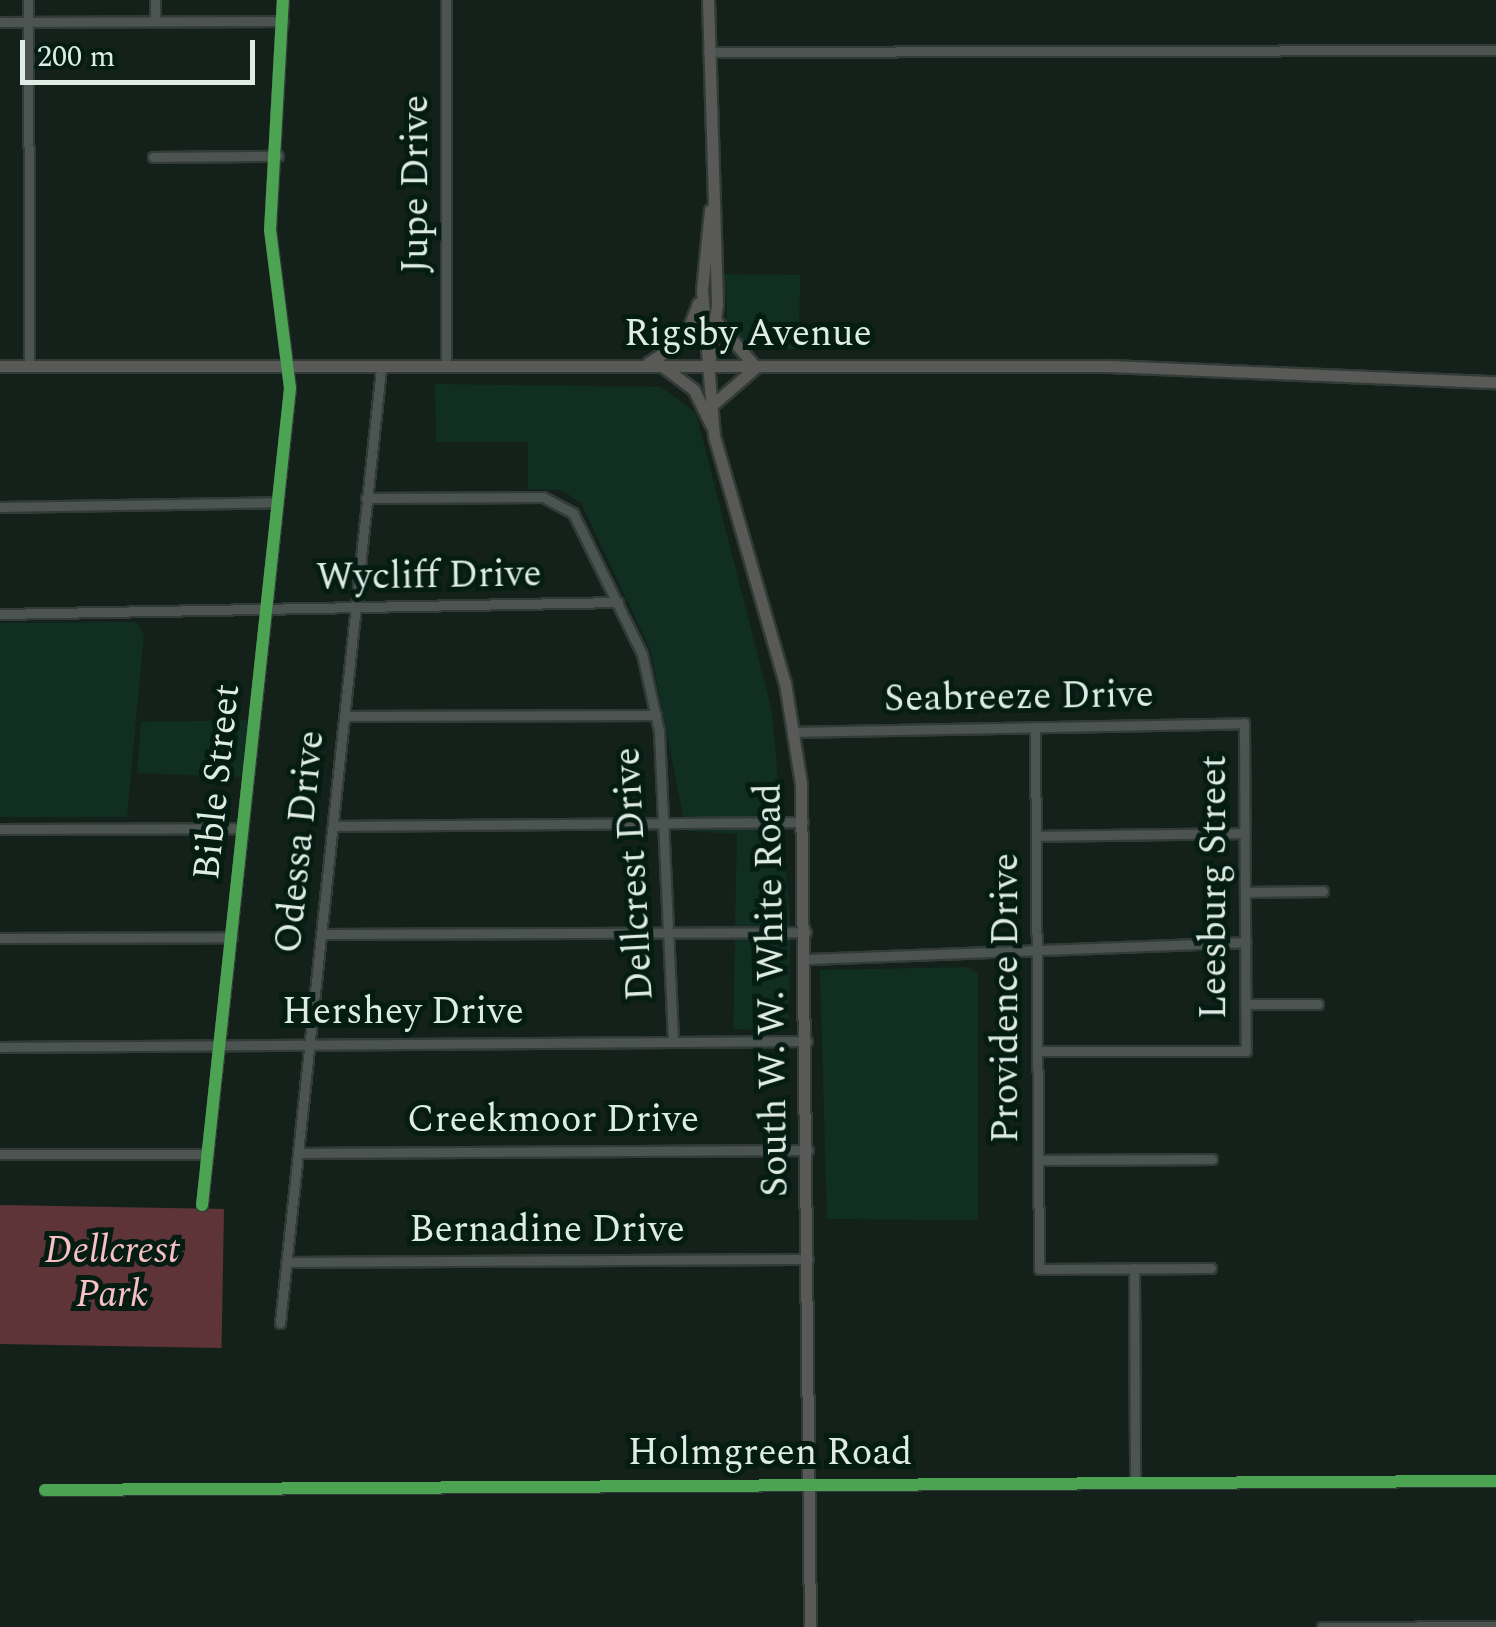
<!DOCTYPE html>
<style>
body{margin:0}
#map{position:relative;width:1496px;height:1627px;overflow:hidden;background:#14211b;font-family:Spectral,serif}
div>[style]{position:absolute}
[style*='--x']{left:calc(var(--x)*1px);top:calc(var(--y)*1px);width:calc(var(--w)*1px);rotate:calc(var(--a)*1deg)}
.built>*{inset:0;background:#112e23;transform-origin:0 0}
.green>*{inset:0;background:#5e3439;transform-origin:0 0}
.roads{filter:drop-shadow(2px 0 #323b37) drop-shadow(-2px 0 #323b37) drop-shadow(0 2px #323b37) drop-shadow(0 -2px #323b37)}
.minor>*{height:9px;margin:-4.5px;padding:0 4.5px;transform-origin:4.5px;border-radius:4.5px;background:#4b5450}
.major>*{height:11px;margin:-5.5px;padding:0 5.5px;transform-origin:5.5px;border-radius:5.5px;background:#595957}
.cycleway>*{height:12px;margin:-6px;padding:0 6px;transform-origin:6px;border-radius:6px;background:#4ca352}
span{translate:-50% -50%;white-space:nowrap;text-align:center;line-height:1.15;-webkit-text-stroke:10px #051c13;paint-order:stroke}
.street-label{font-size:38px;color:#dfece6}
.park-label{font-size:38px;color:#f8c0c5;font-style:italic}
.scale{position:absolute;left:20px;top:40px;width:235px;height:45px;box-sizing:border-box;border:5px solid #dfece6;border-top:0;padding-left:12px;font-size:30px;line-height:35px;white-space:nowrap;color:#dfece6;-webkit-text-stroke:8px #051c13;paint-order:stroke}
</style>
<div id="map">
<div class="built">
<i style="clip-path:polygon(724px 274px,800px 275px,799px 349px,751px 349px,728px 330px)"></i>
<i style="clip-path:polygon(435px 384px,661px 387px,696px 413px,772px 712px,791px 929px,735px 928px,737px 834px,686px 831px,650px 649px,581px 503px,562px 490px,528px 489px,528px 442px,436px 442px)"></i>
<i style="clip-path:polygon(136px 622px,144px 633px,127px 817px,0 817px,0 623px)"></i>
<i style="clip-path:polygon(250px 720px,244px 777px,137px 773px,141px 722px)"></i>
<i style="left:735px;top:935px;width:55px;height:94px;rotate:1deg"></i>
<i style="clip-path:polygon(969px 967px,978px 974px,978px 1220px,827px 1219px,820px 970px)"></i>
</div>
<div class="green">
<i style="left:0;top:1205px;width:224px;height:139px;rotate:1deg"></i>
</div>
<div class="roads">
<div class="minor">
<i style="--x:28;--y:0;--w:366;--a:89.8"></i>
<i style="--x:155;--y:0;--w:21;--a:90"></i>
<i style="--x:446;--y:0;--w:367;--a:90"></i>
<i style="--x:0;--y:22;--w:283;--a:-0.2"></i>
<i style="--x:708;--y:52;--w:788;--a:-0.15"></i>
<i style="--x:153;--y:157;--w:125;--a:-0.5"></i>
<i style="--x:366;--y:498;--w:177;--a:-0.3"></i>
<i style="--x:543;--y:497;--w:34;--a:28"></i>
<i style="--x:573;--y:513;--w:157;--a:63.9"></i>
<i style="--x:642;--y:654;--w:79;--a:77.6"></i>
<i style="--x:659;--y:731;--w:310;--a:87.4"></i>
<i style="--x:0;--y:507;--w:278;--a:-1"></i>
<i style="--x:0;--y:614;--w:618;--a:-1.11"></i>
<i style="--x:344;--y:716;--w:312;--a:-0.2"></i>
<i style="--x:1035;--y:727;--w:542;--a:89.58"></i>
<i style="--x:1039;--y:1269;--w:172;--a:-0.3"></i>
<i style="--x:794;--y:732;--w:450;--a:-1.1"></i>
<i style="--x:1244;--y:723;--w:328;--a:89.7"></i>
<i style="--x:1246;--y:1051;--w:209;--a:180"></i>
<i style="--x:333;--y:826;--w:470;--a:-0.5"></i>
<i style="--x:0;--y:829;--w:243;--a:-0.2"></i>
<i style="--x:1036;--y:836;--w:209;--a:-0.8"></i>
<i style="--x:1245;--y:892;--w:78;--a:-0.7"></i>
<i style="--x:321;--y:934;--w:485;--a:-0.2"></i>
<i style="--x:0;--y:938;--w:232;--a:-0.2"></i>
<i style="--x:807;--y:959;--w:439;--a:-2.2"></i>
<i style="--x:1246;--y:1004;--w:72;--a:0"></i>
<i style="--x:0;--y:1047;--w:807;--a:-0.43"></i>
<i style="--x:298;--y:1153;--w:510;--a:-0.34"></i>
<i style="--x:0;--y:1154;--w:208;--a:0"></i>
<i style="--x:1038;--y:1160;--w:174;--a:-0.3"></i>
<i style="--x:202;--y:1205;--w:822;--a:-83.85"></i>
<i style="--x:290;--y:388;--w:159;--a:-97.2"></i>
<i style="--x:270;--y:230;--w:230;--a:-86.8"></i>
<i style="--x:286;--y:1262;--w:522;--a:-0.33"></i>
<i style="--x:1134;--y:1268;--w:215;--a:89.7"></i>
<i style="--x:280;--y:1323;--w:960;--a:-83.96"></i>
<i style="--x:45;--y:1490;--w:1451;--a:-0.36"></i>
<i style="--x:1322;--y:1627;--w:174;--a:-0.3"></i>
</div>
<div class="major">
<i style="--x:708;--y:0;--w:304;--a:88.3"></i>
<i style="--x:717;--y:304;--w:61;--a:97.6"></i>
<i style="--x:710;--y:210;--w:80;--a:95.7"></i>
<i style="--x:702;--y:290;--w:146;--a:85.3"></i>
<i style="--x:714;--y:436;--w:257;--a:74"></i>
<i style="--x:785;--y:683;--w:102;--a:81"></i>
<i style="--x:801;--y:784;--w:843;--a:89.39"></i>
<i style="--x:717;--y:322;--w:55;--a:49.4"></i>
<i style="--x:648;--y:363;--w:43;--a:-32.6"></i>
<i style="--x:684;--y:340;--w:39;--a:-69"></i>
<i style="--x:661;--y:365;--w:41;--a:37.1"></i>
<i style="--x:694;--y:390;--w:39;--a:64"></i>
<i style="--x:0;--y:366;--w:1108;--a:0"></i>
<i style="--x:1108;--y:366;--w:388;--a:2.4"></i>
<i style="--x:711;--y:406;--w:60;--a:-40.9"></i>
</div>
</div>
<div class="cycleway">
<i style="--x:202;--y:1205;--w:822;--a:-83.85"></i>
<i style="--x:290;--y:388;--w:159;--a:-97.2"></i>
<i style="--x:270;--y:230;--w:230;--a:-86.8"></i>
<i style="--x:45;--y:1490;--w:1451;--a:-0.36"></i>
</div>
<div class="street-label">
<span style="left:417px;top:184px;rotate:-90deg">Jupe Drive</span>
<span style="left:748px;top:335px">Rigsby Avenue</span>
<span style="left:429px;top:577px;rotate:-1deg">Wycliff Drive</span>
<span style="left:1019px;top:698px;rotate:-1deg">Seabreeze Drive</span>
<span style="left:218px;top:782px;rotate:-84deg">Bible Street</span>
<span style="left:301px;top:842px;rotate:-84deg">Odessa Drive</span>
<span style="left:635px;top:874px;rotate:-93deg">Dellcrest Drive</span>
<span style="left:1215px;top:887px;rotate:-90deg">Leesburg Street</span>
<span style="left:773px;top:990px;rotate:-91deg">South W. W. White Road</span>
<span style="left:1007px;top:998px;rotate:-90deg">Providence Drive</span>
<span style="left:403px;top:1013px">Hershey Drive</span>
<span style="left:553px;top:1121px">Creekmoor Drive</span>
<span style="left:547px;top:1231px">Bernadine Drive</span>
<span style="left:770px;top:1454px">Holmgreen Road</span>
</div>
<div class="park-label">
<span style="left:112px;top:1274px">Dellcrest<br>Park</span>
</div>
<div class="scale">200 m</div>
</div>
